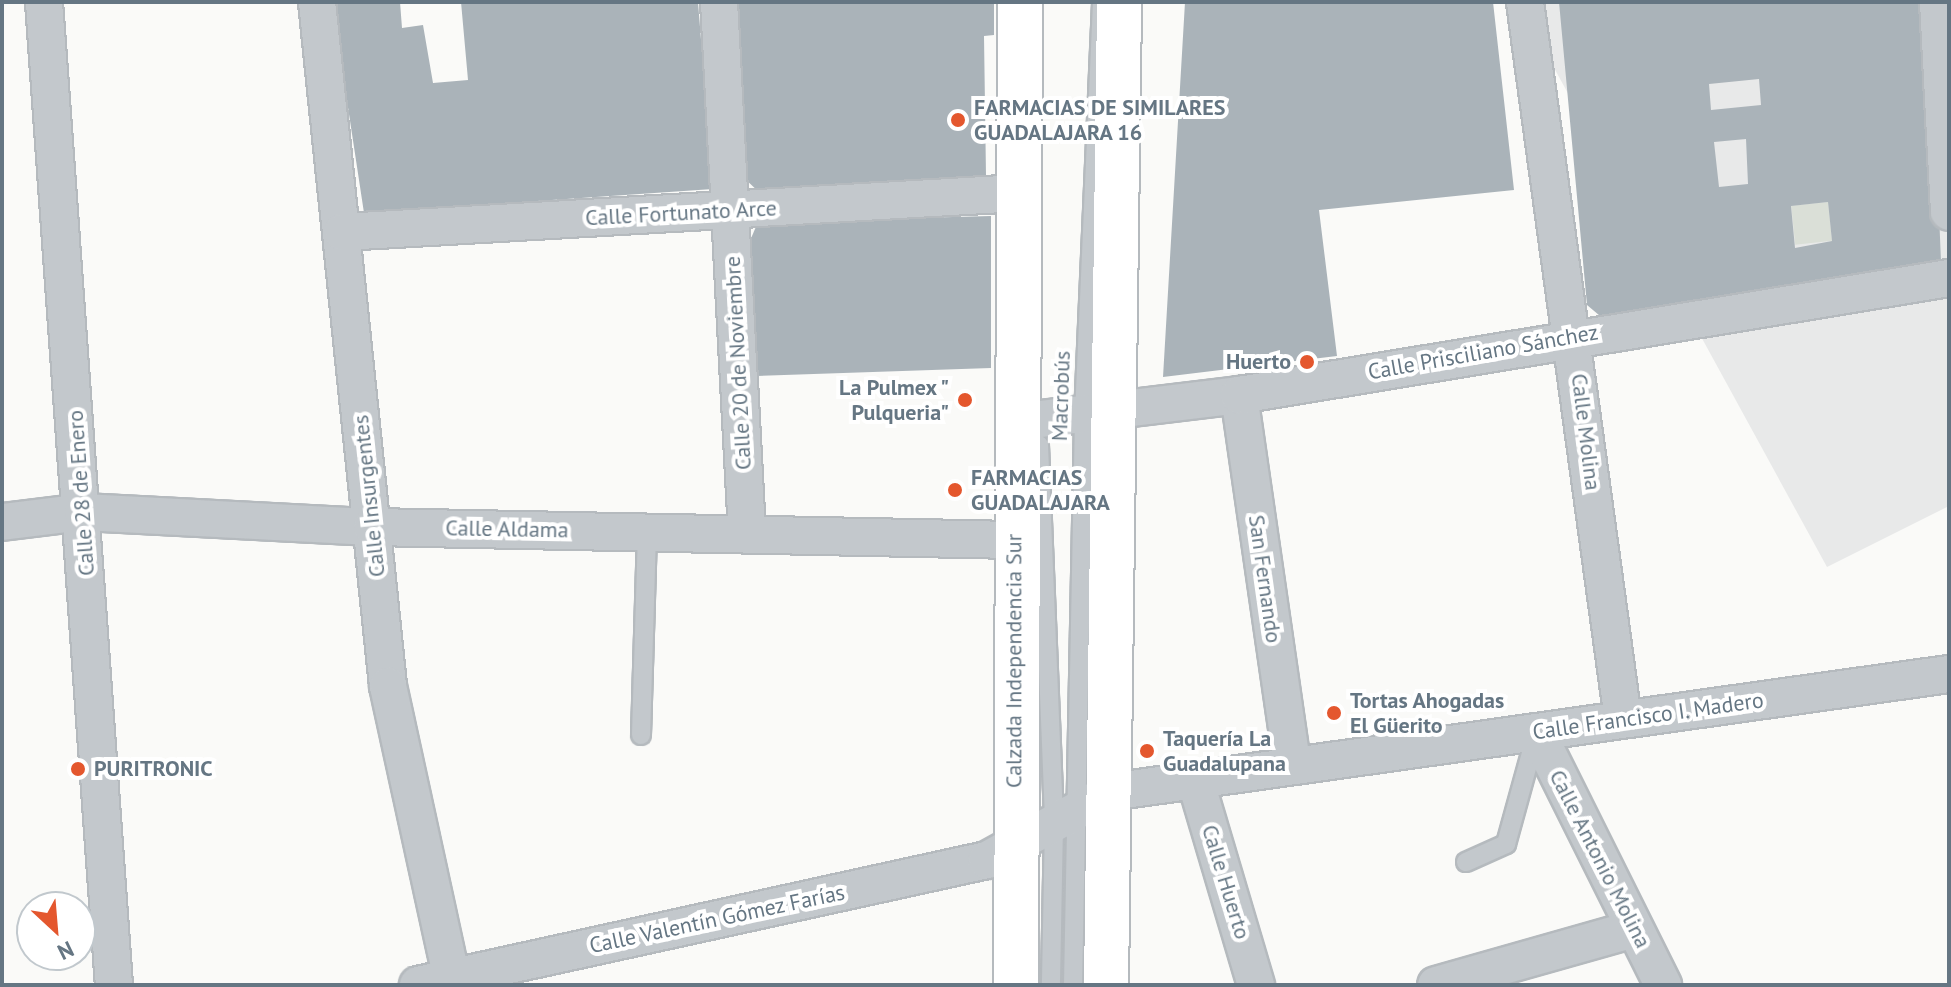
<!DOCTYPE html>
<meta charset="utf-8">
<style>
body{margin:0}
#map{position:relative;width:1951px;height:987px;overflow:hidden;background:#fafaf8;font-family:"PT Sans",sans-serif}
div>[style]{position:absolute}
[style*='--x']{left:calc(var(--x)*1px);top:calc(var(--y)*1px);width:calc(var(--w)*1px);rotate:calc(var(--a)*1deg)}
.built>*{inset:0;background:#e8e9e9}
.green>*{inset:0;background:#dadfd7;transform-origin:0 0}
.building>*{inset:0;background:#aab3b9}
.roads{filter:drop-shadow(2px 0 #b5babe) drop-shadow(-2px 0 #b5babe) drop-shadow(0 2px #b5babe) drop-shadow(0 -2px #b5babe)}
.service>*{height:18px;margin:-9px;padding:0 9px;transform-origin:9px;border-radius:9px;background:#c3c8cc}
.minor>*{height:36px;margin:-18px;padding:0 18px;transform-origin:18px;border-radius:18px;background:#c3c8cc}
.primary>*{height:44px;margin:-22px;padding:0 22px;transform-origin:22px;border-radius:22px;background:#fff}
.dots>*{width:22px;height:22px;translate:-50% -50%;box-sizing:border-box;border:4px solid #fff;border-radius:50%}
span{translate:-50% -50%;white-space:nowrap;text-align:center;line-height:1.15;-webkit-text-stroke:8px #fff;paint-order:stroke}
.poi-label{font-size:22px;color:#657683;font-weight:700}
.left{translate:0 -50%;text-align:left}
.right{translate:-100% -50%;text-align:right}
.street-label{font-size:22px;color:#657683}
.frame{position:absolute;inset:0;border:4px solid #657683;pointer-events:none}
.north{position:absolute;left:16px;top:891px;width:80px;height:80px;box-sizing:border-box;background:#fff;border:2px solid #c1c8cd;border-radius:50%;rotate:154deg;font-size:22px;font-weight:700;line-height:32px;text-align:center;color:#657683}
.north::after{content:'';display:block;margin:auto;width:28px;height:36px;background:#e4572e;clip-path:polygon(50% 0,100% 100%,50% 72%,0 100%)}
</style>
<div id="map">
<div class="built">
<i style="clip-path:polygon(1518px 2px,1949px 2px,1949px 506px,1827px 567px)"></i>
</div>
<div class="green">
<i style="left:1828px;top:202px;width:39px;height:37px;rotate:84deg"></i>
</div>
<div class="building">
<i style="clip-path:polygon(332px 2px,400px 2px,402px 28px,423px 25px,433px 83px,468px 80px,461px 2px,698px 2px,713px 189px,364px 213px)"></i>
<i style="clip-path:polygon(731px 2px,994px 2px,994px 35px,984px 36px,986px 176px,761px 194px,743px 177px)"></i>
<i style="clip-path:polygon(1185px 2px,1493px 2px,1514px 190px,1319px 210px,1337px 356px,1163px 377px)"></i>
<i style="clip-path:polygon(evenodd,1559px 2px,1930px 2px,1941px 261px,1606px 321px,1587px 305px,1559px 2px,1759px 79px,1761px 105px,1711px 110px,1709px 84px,1759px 79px,1559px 2px,1746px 139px,1748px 184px,1719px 187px,1714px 142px,1746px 139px,1559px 2px,1828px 202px,1832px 241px,1795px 248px,1791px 206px,1828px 202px)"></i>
<i style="clip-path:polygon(991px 216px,991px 368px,757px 376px,746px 250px,758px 222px)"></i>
</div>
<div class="roads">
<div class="service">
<i style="--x:1039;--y:445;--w:379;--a:87.7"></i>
<i style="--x:1054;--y:824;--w:161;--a:91.1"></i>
<i style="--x:641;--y:735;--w:204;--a:-88.3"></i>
<i style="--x:1466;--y:862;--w:44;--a:-24.2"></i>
<i style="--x:1506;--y:844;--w:113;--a:-74.6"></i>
<i style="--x:1073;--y:985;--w:570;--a:-88.89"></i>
<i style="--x:1084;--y:415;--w:413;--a:-87.5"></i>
</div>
<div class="minor">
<i style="--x:44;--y:2;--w:985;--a:85.93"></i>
<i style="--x:317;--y:2;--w:688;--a:84.07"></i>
<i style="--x:388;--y:686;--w:306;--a:77.7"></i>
<i style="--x:719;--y:2;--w:531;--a:86.98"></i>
<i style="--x:1525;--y:2;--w:724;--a:82.22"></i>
<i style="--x:1938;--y:2;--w:210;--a:87"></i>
<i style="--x:343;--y:232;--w:677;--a:-3.3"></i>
<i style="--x:1239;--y:395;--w:372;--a:81.8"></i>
<i style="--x:1016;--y:422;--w:225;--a:-6.9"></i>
<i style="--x:1239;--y:395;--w:720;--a:-9.36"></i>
<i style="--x:2;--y:522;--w:82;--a:-7"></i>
<i style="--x:83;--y:512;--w:289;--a:3"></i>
<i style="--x:372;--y:527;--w:641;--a:1.16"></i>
<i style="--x:1537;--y:732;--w:283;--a:63.5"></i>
<i style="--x:1195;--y:779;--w:215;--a:73.5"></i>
<i style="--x:418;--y:985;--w:583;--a:-12.39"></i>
<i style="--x:987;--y:860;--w:141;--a:-28.9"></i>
<i style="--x:1110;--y:792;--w:847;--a:-8.01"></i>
<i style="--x:1436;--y:985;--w:206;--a:-15.8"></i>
</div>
<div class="primary">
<i style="--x:1016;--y:985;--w:983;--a:-89.77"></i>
<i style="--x:1106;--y:985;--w:983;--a:-89.24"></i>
</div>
</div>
<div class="dots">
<i style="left:958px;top:120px;background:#e4572e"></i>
<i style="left:1307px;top:362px;background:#e4572e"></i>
<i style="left:965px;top:400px;background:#e4572e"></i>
<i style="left:955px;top:490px;background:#e4572e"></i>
<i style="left:1334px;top:713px;background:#e4572e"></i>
<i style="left:1147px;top:751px;background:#e4572e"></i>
<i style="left:78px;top:769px;background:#e4572e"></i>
</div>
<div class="poi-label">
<span class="left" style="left:974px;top:120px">FARMACIAS DE SIMILARES<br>GUADALAJARA 16</span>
<span class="right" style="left:1291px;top:362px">Huerto</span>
<span class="right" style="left:949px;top:400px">La Pulmex "<br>Pulqueria"</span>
<span class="left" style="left:971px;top:490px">FARMACIAS<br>GUADALAJARA</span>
<span class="left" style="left:1350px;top:713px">Tortas Ahogadas<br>El Güerito</span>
<span class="left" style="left:1163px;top:751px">Taquería La<br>Guadalupana</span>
<span class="left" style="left:94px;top:769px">PURITRONIC</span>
</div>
<div class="street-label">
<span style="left:681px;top:213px;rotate:-3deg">Calle Fortunato Arce</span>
<span style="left:1483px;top:352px;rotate:-10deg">Calle Prisciliano Sánchez</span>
<span style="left:738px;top:363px;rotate:-93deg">Calle 20 de Noviembre</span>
<span style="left:1061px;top:396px;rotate:-88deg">Macrobús</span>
<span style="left:1586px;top:432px;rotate:83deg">Calle Molina</span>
<span style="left:81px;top:493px;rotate:-94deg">Calle 28 de Enero</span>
<span style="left:369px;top:496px;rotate:-96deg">Calle Insurgentes</span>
<span style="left:507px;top:529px;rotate:1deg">Calle Aldama</span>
<span style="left:1265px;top:579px;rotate:82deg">San Fernando</span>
<span style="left:1014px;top:661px;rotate:-90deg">Calzada Independencia Sur</span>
<span style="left:1648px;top:716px;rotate:-8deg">Calle Francisco I. Madero</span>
<span style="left:1600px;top:859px;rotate:63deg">Calle Antonio Molina</span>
<span style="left:1226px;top:882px;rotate:73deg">Calle Huerto</span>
<span style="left:717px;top:919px;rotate:-12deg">Calle Valentín Gómez Farías</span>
</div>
<div class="frame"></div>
<div class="north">N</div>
</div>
